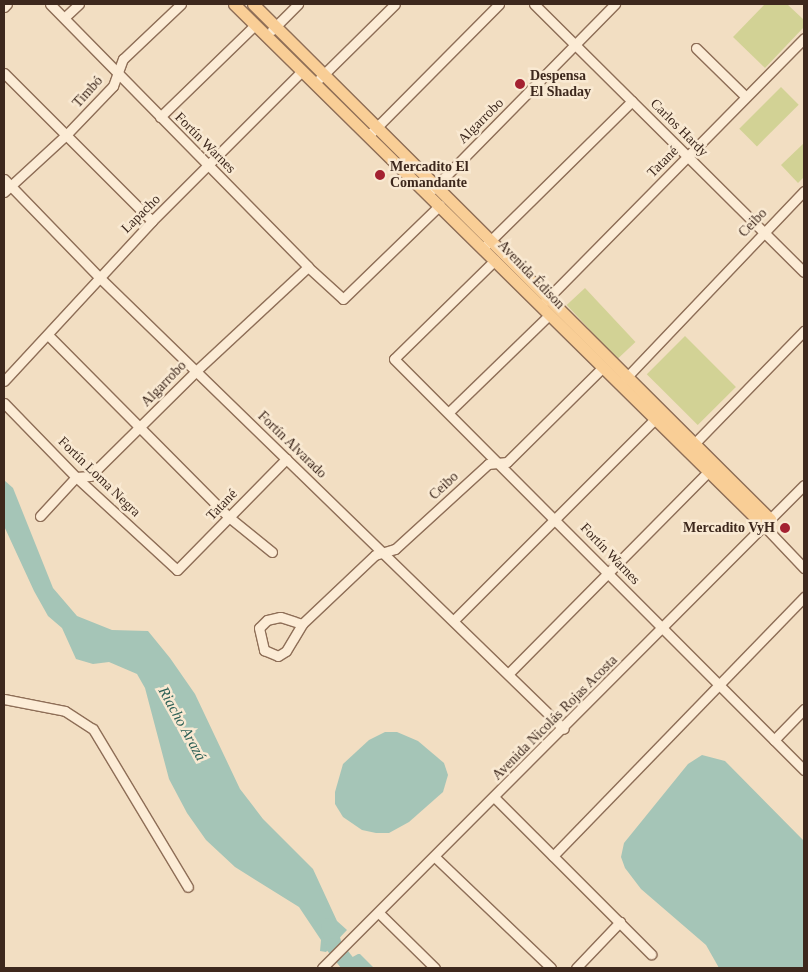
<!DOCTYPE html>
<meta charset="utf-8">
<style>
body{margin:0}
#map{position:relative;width:808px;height:972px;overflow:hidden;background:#f2dec2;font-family:"Times New Roman",serif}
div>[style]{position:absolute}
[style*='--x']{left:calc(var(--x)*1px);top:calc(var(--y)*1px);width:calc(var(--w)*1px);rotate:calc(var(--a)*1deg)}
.green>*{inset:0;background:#d2d295;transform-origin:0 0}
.water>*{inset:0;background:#a5c5b7}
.river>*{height:16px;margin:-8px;padding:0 8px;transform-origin:8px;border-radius:8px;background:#a5c5b7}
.roads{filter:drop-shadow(1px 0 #8e6e57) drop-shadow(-1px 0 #8e6e57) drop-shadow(0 1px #8e6e57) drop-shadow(0 -1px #8e6e57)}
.minor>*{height:9px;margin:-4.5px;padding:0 4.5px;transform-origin:4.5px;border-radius:4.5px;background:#fcecd6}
.major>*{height:11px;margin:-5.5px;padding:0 5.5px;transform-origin:5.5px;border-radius:5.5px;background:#f9ce96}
.dots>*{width:14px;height:14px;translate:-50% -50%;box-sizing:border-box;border:2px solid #f9e9d2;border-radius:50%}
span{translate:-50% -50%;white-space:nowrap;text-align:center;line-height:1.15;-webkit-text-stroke:5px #f9e9d2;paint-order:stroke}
.poi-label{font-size:14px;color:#3d281d;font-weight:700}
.left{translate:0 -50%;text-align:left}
.right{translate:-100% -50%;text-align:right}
.street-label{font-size:14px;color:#3d281d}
.water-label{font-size:15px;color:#2a5e54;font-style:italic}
.frame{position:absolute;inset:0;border:5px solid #3d281d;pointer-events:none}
</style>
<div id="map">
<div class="green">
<i style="clip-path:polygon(765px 4px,787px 4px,804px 20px,804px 27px,765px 68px,733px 37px)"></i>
<i style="left:781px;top:87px;width:25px;height:59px;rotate:45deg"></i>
<i style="clip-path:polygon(804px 143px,804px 177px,798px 183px,781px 165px)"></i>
<i style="left:585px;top:288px;width:74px;height:25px;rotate:47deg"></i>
<i style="left:685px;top:336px;width:72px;height:54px;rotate:45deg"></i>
</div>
<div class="water">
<i style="clip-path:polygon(4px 480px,13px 488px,53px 588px,77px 616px,112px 630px,148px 631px,170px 658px,195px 694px,240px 789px,263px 819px,313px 869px,337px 921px,347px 930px,326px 952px,320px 951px,321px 940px,299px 907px,235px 867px,206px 840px,187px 813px,169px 779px,145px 688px,137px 674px,109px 662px,93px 664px,76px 659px,62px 628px,48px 616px,34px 591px,4px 526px)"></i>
<i style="clip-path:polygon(385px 732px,397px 732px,418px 741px,444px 763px,448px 775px,443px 792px,409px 822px,389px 833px,376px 833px,362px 830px,343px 817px,335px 804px,335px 792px,343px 764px,369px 740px)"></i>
<i style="clip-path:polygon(702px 755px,725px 761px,804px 841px,804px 968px,719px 968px,706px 945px,641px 889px,625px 868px,621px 857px,624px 843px,688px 764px)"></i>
<i style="clip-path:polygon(358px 954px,360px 954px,374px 968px,344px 968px,349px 959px)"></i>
</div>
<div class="river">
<i style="--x:329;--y:926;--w:21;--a:76"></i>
<i style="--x:334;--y:946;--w:28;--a:52"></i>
</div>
<div class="roads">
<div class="minor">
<i style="--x:50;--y:4;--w:368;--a:45.5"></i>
<i style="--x:308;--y:267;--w:47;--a:42.4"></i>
<i style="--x:343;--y:299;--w:135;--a:-44.1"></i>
<i style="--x:534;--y:4;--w:380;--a:44.8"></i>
<i style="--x:4;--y:7;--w:4;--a:-45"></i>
<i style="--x:65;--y:17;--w:19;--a:-43"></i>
<i style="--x:272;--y:30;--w:37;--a:-45"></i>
<i style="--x:696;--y:48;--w:69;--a:44.4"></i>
<i style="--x:4;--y:73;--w:209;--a:45"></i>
<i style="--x:320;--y:78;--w:105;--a:-44.6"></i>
<i style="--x:160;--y:117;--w:132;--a:-44.1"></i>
<i style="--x:368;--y:136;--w:186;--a:-45.2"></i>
<i style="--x:4;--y:179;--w:136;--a:45.9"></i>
<i style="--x:99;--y:277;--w:648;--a:44.19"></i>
<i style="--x:433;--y:189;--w:260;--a:-45.5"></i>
<i style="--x:4;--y:192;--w:84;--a:-42.6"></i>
<i style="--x:66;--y:135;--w:68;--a:-46.2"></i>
<i style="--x:113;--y:86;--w:29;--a:-70"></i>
<i style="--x:123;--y:59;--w:80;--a:-43.5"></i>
<i style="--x:486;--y:245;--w:205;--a:-44.6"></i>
<i style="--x:495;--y:260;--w:141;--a:135.6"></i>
<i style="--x:394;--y:359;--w:581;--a:45.07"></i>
<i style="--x:545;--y:301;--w:369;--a:-45.4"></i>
<i style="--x:48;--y:335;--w:258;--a:45.2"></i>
<i style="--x:230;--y:518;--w:54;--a:39"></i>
<i style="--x:4;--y:381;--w:218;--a:-47.2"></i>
<i style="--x:152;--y:221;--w:212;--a:-45"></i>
<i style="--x:623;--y:381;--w:262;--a:-46.4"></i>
<i style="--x:4;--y:403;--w:103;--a:45.8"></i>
<i style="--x:76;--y:477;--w:137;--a:42.6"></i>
<i style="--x:177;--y:570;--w:156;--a:-45.5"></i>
<i style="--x:449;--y:412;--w:139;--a:-44.1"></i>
<i style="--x:691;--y:447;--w:162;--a:-45.8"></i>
<i style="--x:40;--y:516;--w:53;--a:-47.3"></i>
<i style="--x:76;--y:477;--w:14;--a:-4"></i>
<i style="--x:90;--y:476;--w:149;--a:-44.7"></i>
<i style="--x:196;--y:371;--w:153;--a:-42.9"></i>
<i style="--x:765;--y:527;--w:57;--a:46.4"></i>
<i style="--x:454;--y:620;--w:286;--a:-45"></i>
<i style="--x:302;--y:624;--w:23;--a:-162"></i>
<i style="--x:280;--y:617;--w:13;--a:167"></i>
<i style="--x:267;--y:620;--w:11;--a:135"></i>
<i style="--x:259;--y:628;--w:23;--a:77"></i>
<i style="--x:264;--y:650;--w:15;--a:23"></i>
<i style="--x:278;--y:656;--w:9;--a:-32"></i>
<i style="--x:286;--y:651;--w:31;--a:-59"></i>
<i style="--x:302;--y:624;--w:100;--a:-43.4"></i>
<i style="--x:375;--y:555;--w:21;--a:-17"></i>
<i style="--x:395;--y:549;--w:126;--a:-42.4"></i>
<i style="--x:488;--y:464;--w:19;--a:-6"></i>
<i style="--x:507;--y:462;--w:134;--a:-44.7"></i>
<i style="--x:508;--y:674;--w:287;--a:-45.3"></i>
<i style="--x:4;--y:699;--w:62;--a:11.1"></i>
<i style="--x:65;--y:711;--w:33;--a:33"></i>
<i style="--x:93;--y:729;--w:184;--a:59"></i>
<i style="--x:774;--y:740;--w:43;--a:-45.9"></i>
<i style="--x:495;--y:798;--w:221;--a:45"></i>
<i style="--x:553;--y:856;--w:361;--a:-45.9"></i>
<i style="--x:436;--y:858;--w:159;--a:43.7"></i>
<i style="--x:380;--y:914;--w:77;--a:44.5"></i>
<i style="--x:322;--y:968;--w:682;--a:-45.06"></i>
<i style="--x:576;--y:968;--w:64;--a:-46.3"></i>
</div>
<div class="major">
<i style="--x:234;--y:4;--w:745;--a:44.57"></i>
<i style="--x:253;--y:4;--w:730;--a:44.89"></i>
</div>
</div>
<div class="dots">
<i style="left:520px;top:84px;background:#a42131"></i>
<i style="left:380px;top:175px;background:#a42131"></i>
<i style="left:785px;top:528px;background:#a42131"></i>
</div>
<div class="poi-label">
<span class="left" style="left:530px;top:84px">Despensa<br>El Shaday</span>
<span class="left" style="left:390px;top:175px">Mercadito El<br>Comandante</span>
<span class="right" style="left:775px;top:528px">Mercadito VyH</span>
</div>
<div class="street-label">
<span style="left:88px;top:92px;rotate:-48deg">Timbó</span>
<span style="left:481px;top:121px;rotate:-45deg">Algarrobo</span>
<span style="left:679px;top:128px;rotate:45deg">Carlos Hardy</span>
<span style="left:205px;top:143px;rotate:45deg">Fortín Warnes</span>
<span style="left:663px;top:162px;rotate:-45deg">Tatané</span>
<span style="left:141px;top:214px;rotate:-45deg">Lapacho</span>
<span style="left:753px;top:223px;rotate:-46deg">Ceibo</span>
<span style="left:531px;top:275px;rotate:46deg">Avenida Édison</span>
<span style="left:164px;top:384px;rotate:-46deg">Algarrobo</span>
<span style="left:292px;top:445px;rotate:44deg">Fortín Alvarado</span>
<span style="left:99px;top:477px;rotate:44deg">Fortín Loma Negra</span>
<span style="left:444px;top:486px;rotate:-43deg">Ceibo</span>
<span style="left:222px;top:505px;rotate:-46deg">Tatané</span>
<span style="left:610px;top:554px;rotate:46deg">Fortín Warnes</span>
<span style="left:555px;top:718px;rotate:-45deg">Avenida Nicolás Rojas Acosta</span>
</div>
<div class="water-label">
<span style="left:182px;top:724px;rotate:61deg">Riacho Arazá</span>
</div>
<div class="frame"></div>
</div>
